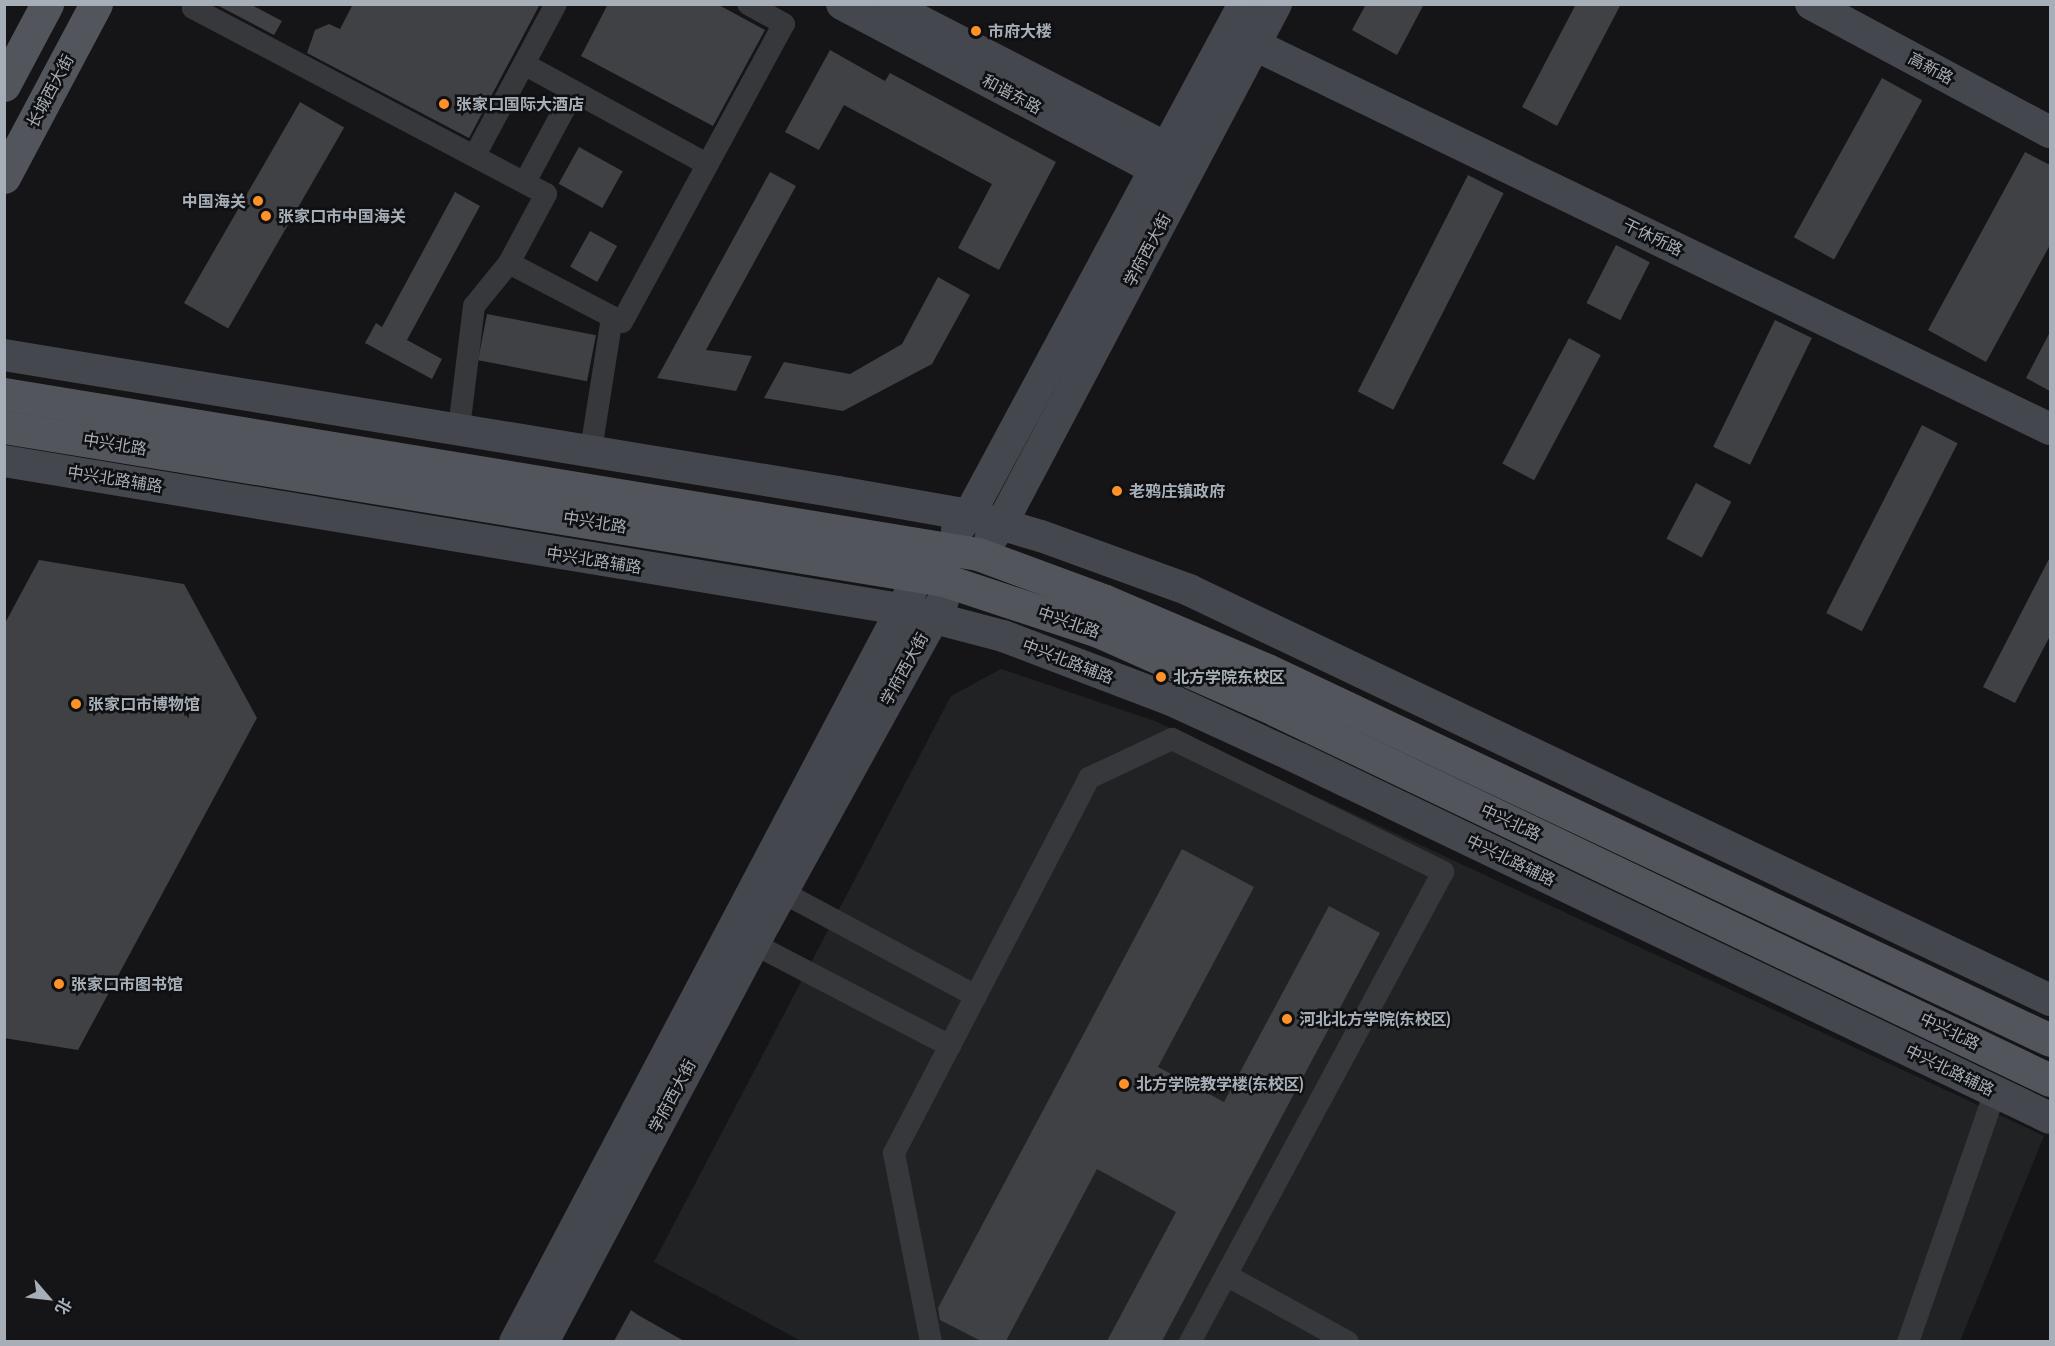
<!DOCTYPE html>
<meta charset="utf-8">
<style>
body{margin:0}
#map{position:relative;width:2055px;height:1346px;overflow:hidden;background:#151517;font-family:"Asap Condensed","Noto Sans SC",sans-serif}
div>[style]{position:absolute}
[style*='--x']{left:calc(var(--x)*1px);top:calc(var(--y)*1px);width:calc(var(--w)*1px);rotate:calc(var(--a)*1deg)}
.built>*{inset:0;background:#212224}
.building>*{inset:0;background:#3f4144;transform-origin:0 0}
.street>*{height:22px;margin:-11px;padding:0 11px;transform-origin:11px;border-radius:11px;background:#36383c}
.secondary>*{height:32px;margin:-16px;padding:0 16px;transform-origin:16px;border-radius:16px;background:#44474d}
.primary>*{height:33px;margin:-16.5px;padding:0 16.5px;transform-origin:16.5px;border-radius:16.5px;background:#52555c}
.dots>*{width:16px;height:16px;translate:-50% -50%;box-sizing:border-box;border:3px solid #101012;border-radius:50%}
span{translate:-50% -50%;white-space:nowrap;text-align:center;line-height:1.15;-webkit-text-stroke:5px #101012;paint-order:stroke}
.poi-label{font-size:16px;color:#a6afb8;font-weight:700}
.left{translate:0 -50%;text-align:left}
.right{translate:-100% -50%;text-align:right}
.street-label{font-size:16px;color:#a6afb8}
.frame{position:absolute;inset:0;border:6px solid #a6afb8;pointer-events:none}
.north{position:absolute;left:18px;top:1268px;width:60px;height:60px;-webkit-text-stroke:4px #101012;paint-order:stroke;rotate:118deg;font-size:16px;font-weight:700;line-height:24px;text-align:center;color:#a6afb8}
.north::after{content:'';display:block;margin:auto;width:21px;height:27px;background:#a6afb8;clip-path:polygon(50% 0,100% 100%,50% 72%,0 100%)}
</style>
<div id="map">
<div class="built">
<i style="clip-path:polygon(1001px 669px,1155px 721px,2044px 1136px,1960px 1341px,801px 1341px,654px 1262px,951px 696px)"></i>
</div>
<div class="building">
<i style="clip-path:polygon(215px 4px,250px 4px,282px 21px,274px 35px)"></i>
<i style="clip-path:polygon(353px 4px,540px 4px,469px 138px,307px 53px,315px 30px,329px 24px,340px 29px)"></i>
<i style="clip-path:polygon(608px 4px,717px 4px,765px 30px,713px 126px,581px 56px)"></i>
<i style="clip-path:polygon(1366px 4px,1424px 4px,1397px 55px,1352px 30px)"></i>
<i style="clip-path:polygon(1576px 4px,1621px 4px,1557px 126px,1522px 107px)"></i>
<i style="clip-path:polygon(830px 50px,885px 81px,890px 73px,1056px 162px,999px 270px,958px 248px,992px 184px,844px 105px,819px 150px,785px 132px)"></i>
<i style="left:1882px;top:78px;width:46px;height:182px;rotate:29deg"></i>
<i style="left:300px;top:102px;width:51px;height:232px;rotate:30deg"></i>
<i style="left:579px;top:147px;width:50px;height:42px;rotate:29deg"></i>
<i style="clip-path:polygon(2025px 152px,2050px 165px,2050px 245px,1986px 362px,1928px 330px)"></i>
<i style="clip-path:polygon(770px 172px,796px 186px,706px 350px,752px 356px,736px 391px,657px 378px)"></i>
<i style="left:1468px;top:175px;width:40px;height:243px;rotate:27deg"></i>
<i style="clip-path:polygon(455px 192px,480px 206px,407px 340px,442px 359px,432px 379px,365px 343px,376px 323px,382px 327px)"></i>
<i style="left:590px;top:231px;width:31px;height:41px;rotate:29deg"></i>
<i style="left:1616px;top:245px;width:38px;height:65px;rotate:27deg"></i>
<i style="clip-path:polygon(938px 277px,970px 295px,932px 364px,843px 411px,764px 398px,784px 362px,850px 374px,902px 344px)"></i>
<i style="left:487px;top:314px;width:111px;height:47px;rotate:11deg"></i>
<i style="left:1775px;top:320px;width:41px;height:141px;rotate:26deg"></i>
<i style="clip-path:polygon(2050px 332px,2050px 391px,2026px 378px)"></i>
<i style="left:1569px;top:338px;width:36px;height:142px;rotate:28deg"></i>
<i style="left:1922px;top:425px;width:40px;height:211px;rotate:27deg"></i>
<i style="left:1696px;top:483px;width:40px;height:63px;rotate:28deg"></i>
<i style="clip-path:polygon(2050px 557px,2050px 636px,2015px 703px,1983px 687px)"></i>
<i style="clip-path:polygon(39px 560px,184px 584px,257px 718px,78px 1050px,4px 1038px,4px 625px)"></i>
<i style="clip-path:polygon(1182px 849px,1254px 887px,1158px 1067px,1224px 1102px,1329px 906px,1380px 933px,1162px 1341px,1107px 1341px,1176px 1212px,1097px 1169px,1006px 1341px,981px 1341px,940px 1320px,938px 1308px)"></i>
<i style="clip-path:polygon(631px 1310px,638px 1315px,684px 1341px,614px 1341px)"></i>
</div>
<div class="street">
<i style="--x:194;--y:4;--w:4;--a:104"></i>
<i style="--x:193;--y:8;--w:399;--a:27.8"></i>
<i style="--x:546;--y:194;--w:78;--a:118.2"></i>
<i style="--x:509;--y:263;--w:55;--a:129.1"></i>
<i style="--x:474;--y:306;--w:123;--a:97"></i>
<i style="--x:524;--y:64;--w:209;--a:28.7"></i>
<i style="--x:475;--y:155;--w:171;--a:-61.8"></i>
<i style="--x:525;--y:182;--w:103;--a:-61.7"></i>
<i style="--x:509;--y:263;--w:127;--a:27.6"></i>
<i style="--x:622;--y:322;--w:339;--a:-61.5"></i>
<i style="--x:784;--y:24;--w:41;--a:-150.9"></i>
<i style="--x:591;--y:450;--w:134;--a:-81"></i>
<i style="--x:782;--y:892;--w:220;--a:28.2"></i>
<i style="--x:754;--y:944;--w:221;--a:27.5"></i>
<i style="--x:1226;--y:1275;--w:139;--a:28.8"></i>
<i style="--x:931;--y:1342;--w:193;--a:-101.1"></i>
<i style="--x:894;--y:1153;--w:423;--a:-62.5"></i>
<i style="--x:1089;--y:778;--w:92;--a:-25.2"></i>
<i style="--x:1172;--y:739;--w:302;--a:26.1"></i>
<i style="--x:1443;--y:872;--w:534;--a:118.29"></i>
<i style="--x:1908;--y:1342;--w:265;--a:-70.8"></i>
</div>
<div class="secondary">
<i style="--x:842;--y:4;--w:378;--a:27.8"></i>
<i style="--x:1811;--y:4;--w:271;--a:28.2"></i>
<i style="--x:893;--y:7;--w:331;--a:27.3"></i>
<i style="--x:1255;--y:45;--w:883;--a:25.78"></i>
<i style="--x:4;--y:355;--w:845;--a:9.33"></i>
<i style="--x:838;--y:492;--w:133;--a:10"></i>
<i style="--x:969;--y:515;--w:75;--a:16.3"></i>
<i style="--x:1041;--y:536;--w:158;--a:20"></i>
<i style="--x:1189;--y:590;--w:954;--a:25.46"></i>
<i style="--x:4;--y:461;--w:908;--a:9.38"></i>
<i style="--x:900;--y:609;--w:106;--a:14.7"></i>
<i style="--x:1003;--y:636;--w:178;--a:20.8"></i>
<i style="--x:1169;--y:699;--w:144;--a:24.6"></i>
<i style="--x:1300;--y:759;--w:831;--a:25.58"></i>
<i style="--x:957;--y:530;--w:19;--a:-51"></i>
<i style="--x:969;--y:515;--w:580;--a:-61.71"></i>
<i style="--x:990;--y:540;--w:19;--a:-54"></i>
<i style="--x:1001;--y:525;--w:589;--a:-62.17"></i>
<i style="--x:515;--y:1342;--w:848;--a:-62.17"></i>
<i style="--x:543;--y:1342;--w:474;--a:-62.1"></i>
<i style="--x:765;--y:923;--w:368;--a:-61.1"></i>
</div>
<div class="primary">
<i style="--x:4;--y:85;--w:92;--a:-62"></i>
<i style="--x:4;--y:177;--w:196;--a:-62"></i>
<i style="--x:4;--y:394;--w:987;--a:9.33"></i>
<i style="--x:978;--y:554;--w:135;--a:20.3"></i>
<i style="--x:1105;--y:601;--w:176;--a:23.1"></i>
<i style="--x:1267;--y:670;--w:866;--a:25.29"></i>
<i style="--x:4;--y:427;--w:952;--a:9.24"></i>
<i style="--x:944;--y:580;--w:162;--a:18.3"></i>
<i style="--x:1098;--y:631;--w:195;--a:23.9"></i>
<i style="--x:1276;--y:710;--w:858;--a:25.55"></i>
</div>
<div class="dots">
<i style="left:976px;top:31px;background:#fe9127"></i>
<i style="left:444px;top:104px;background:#fe9127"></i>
<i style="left:258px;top:201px;background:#fe9127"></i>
<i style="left:266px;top:216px;background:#fe9127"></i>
<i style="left:1117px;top:491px;background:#fe9127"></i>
<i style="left:1161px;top:677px;background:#fe9127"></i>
<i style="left:76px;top:704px;background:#fe9127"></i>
<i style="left:59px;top:984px;background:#fe9127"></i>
<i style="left:1287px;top:1019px;background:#fe9127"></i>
<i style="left:1124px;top:1084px;background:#fe9127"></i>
</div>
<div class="poi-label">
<span class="left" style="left:988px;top:31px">市府大楼</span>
<span class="left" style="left:456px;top:104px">张家口国际大酒店</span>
<span class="right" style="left:246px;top:201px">中国海关</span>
<span class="left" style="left:278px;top:216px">张家口市中国海关</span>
<span class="left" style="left:1129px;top:491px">老鸦庄镇政府</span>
<span class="left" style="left:1173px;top:677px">北方学院东校区</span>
<span class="left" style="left:88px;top:704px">张家口市博物馆</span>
<span class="left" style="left:71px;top:984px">张家口市图书馆</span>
<span class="left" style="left:1299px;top:1019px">河北北方学院(东校区)</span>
<span class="left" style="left:1136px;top:1084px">北方学院教学楼(东校区)</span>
</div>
<div class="street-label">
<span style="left:1931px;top:68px;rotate:28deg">高新路</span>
<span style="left:50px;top:91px;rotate:-62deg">长城西大街</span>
<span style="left:1012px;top:94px;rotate:28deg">和谐东路</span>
<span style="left:1653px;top:237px;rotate:26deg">干休所路</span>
<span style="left:1147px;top:250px;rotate:-62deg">学府西大街</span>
<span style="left:115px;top:444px;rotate:9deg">中兴北路</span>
<span style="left:115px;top:479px;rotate:9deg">中兴北路辅路</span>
<span style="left:595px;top:522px;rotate:9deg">中兴北路</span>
<span style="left:594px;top:560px;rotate:9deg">中兴北路辅路</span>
<span style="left:1069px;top:622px;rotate:19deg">中兴北路</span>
<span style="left:1068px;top:661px;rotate:21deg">中兴北路辅路</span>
<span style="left:904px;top:669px;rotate:-61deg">学府西大街</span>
<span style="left:1511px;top:822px;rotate:25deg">中兴北路</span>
<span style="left:1511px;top:860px;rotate:26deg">中兴北路辅路</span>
<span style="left:1950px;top:1031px;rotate:26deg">中兴北路</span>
<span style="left:1950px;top:1070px;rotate:26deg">中兴北路辅路</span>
<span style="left:672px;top:1096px;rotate:-62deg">学府西大街</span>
</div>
<div class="frame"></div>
<div class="north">北</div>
</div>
